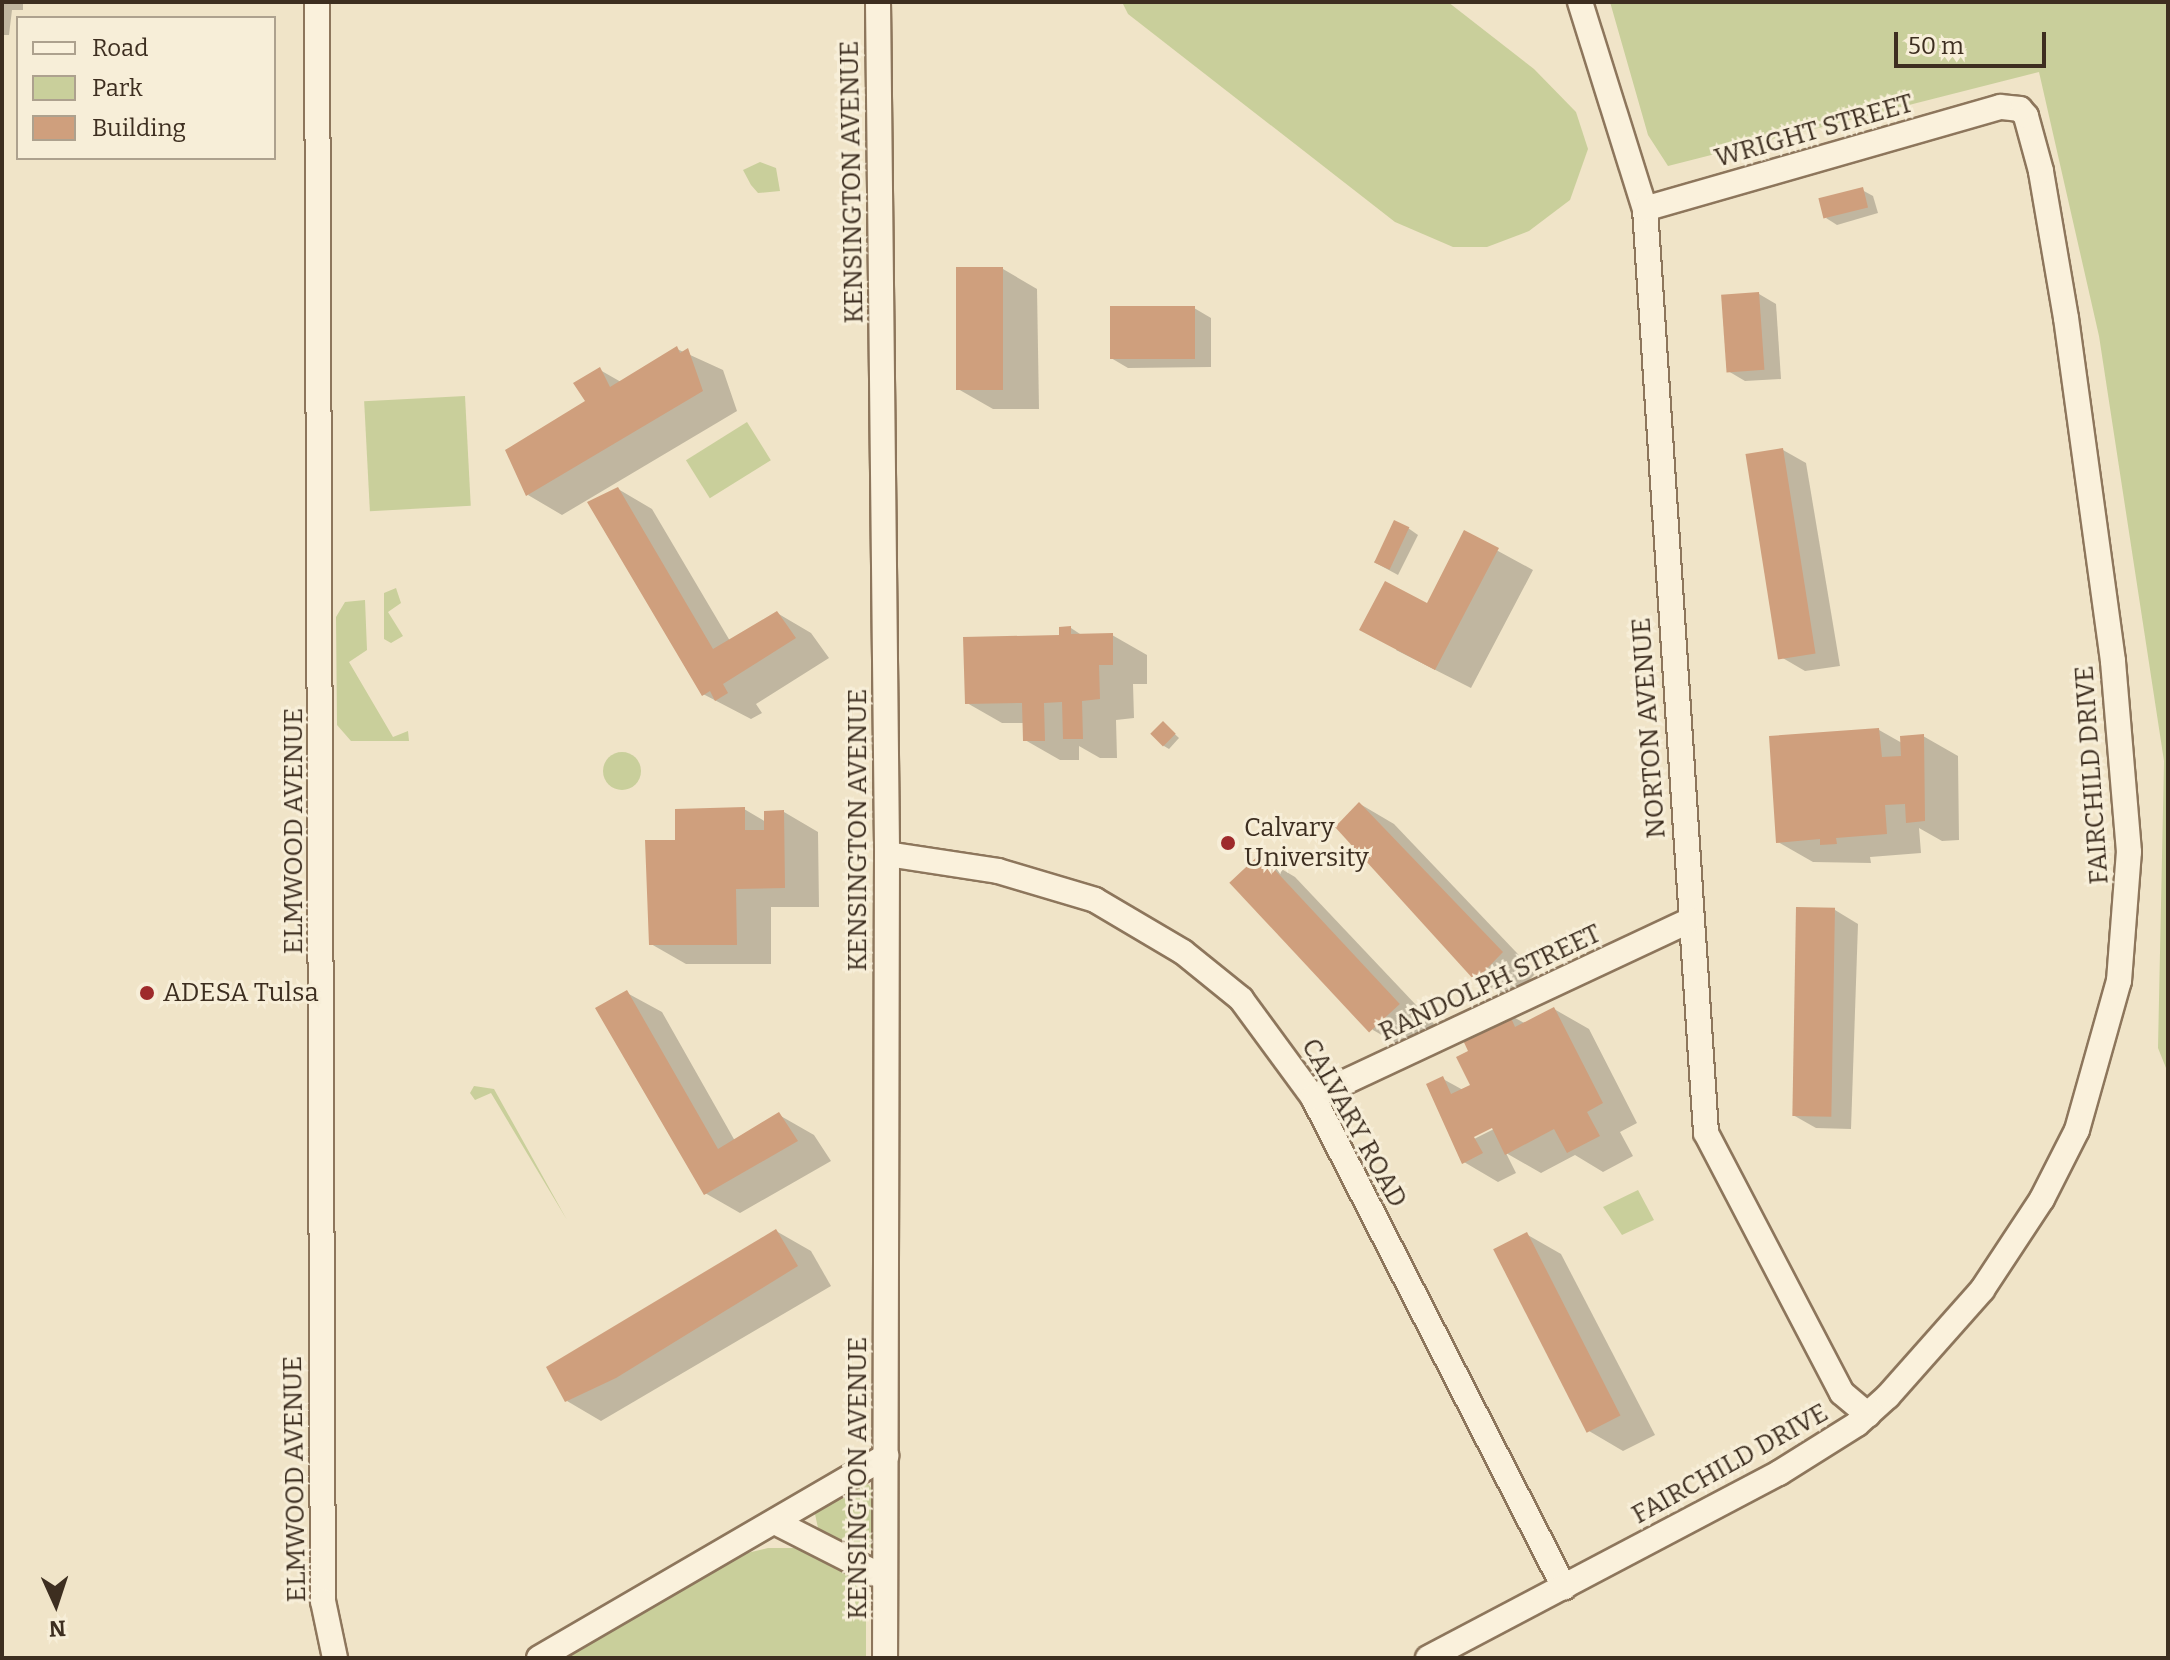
<!DOCTYPE html>
<style>
body{margin:0}
#map{position:relative;width:2170px;height:1660px;overflow:hidden;background:#f0e4c8;font-family:Bitter,serif}
div>[style]{position:absolute}
[style*='--x']{left:calc(var(--x)*1px);top:calc(var(--y)*1px);width:calc(var(--w)*1px);rotate:calc(var(--a)*1deg)}
.green>*{inset:0;background:#c9cf9b;transform-origin:0 0}
.round{border-radius:50%}
.shadow>*{inset:0;background:#0003}
.building>*{inset:0;background:#cf9f7d;transform-origin:0 0}
.roads{filter:drop-shadow(2px 0 #8d765c) drop-shadow(-2px 0 #8d765c) drop-shadow(0 2px #8d765c) drop-shadow(0 -2px #8d765c)}
.minor>*{height:24px;margin:-12px;padding:0 12px;transform-origin:12px;border-radius:12px;background:#faf1dc}
.dots>*{width:22px;height:22px;translate:-50% -50%;box-sizing:border-box;border:4px solid #f7eed8;border-radius:50%}
span{translate:-50% -50%;white-space:nowrap;text-align:center;line-height:1.15;-webkit-text-stroke:6px #f7eed8;paint-order:stroke}
.street-label{font-size:26px;color:#3d2e20}
.poi-label{font-size:26px;color:#3d2e20}
.left{translate:0 -50%;text-align:left}
.frame{position:absolute;inset:0;border:4px solid #3d2e20;pointer-events:none}
.legend{position:absolute;left:16px;top:16px;width:260px;height:144px;box-sizing:border-box;background:#f7eed8;border:2px solid #ada18e;margin:0;padding:10px 14px;list-style:none;font-size:24px;color:#3d2e20}
.legend li{display:flex;align-items:center;gap:16px;height:40px}
.legend b{width:40px;border:2px solid #ada18e}
.north{position:absolute;left:16px;top:1564px;width:80px;height:80px;-webkit-text-stroke:6px #f7eed8;paint-order:stroke;rotate:177deg;font-size:22px;font-weight:700;line-height:32px;text-align:center;color:#3d2e20}
.north::after{content:'';display:block;margin:auto;width:28px;height:36px;background:#3d2e20;clip-path:polygon(50% 0,100% 100%,50% 72%,0 100%)}
.scale{position:absolute;left:1894px;top:32px;width:152px;height:36px;box-sizing:border-box;border:4px solid #3d2e20;border-top:0;padding-left:10px;font-size:24px;line-height:28px;white-space:nowrap;color:#3d2e20;-webkit-text-stroke:6px #f7eed8;paint-order:stroke}
</style>
<div id="map">
<div class="green">
<i style="clip-path:polygon(1122px 2px,1448px 2px,1534px 69px,1576px 112px,1588px 149px,1570px 200px,1529px 231px,1487px 247px,1453px 247px,1395px 222px,1128px 14px)"></i>
<i style="clip-path:polygon(1610px 2px,2168px 2px,2168px 1073px,2158px 1048px,2164px 761px,2099px 336px,2039px 72px,1668px 166px,1648px 135px)"></i>
<i style="clip-path:polygon(760px 162px,776px 168px,780px 191px,758px 193px,751px 185px,743px 170px)"></i>
<i style="left:465px;top:396px;width:110px;height:101px;rotate:87deg"></i>
<i style="left:747px;top:422px;width:45px;height:72px;rotate:58deg"></i>
<i style="clip-path:polygon(396px 588px,401px 603px,388px 612px,403px 636px,391px 643px,384px 639px,384px 593px)"></i>
<i style="clip-path:polygon(365px 600px,367px 650px,349px 662px,393px 737px,408px 731px,409px 741px,351px 741px,337px 725px,336px 617px,345px 602px)"></i>
<i class="round" style="left:603px;top:752px;width:38px;height:38px"></i>
<i style="clip-path:polygon(474px 1086px,494px 1089px,567px 1220px,491px 1093px,475px 1100px,470px 1093px)"></i>
<i style="clip-path:polygon(1638px 1190px,1654px 1220px,1622px 1235px,1603px 1207px)"></i>
<i style="clip-path:polygon(868px 1484px,875px 1493px,874px 1547px,859px 1552px,818px 1528px,815px 1514px,853px 1487px)"></i>
<i style="clip-path:polygon(768px 1548px,797px 1548px,845px 1570px,866px 1599px,866px 1658px,567px 1658px,743px 1554px)"></i>
</div>
<div class="shadow">
<i style="clip-path:polygon(2px 2px,23px 2px,23px 10px,12px 10px,9px 35px,2px 35px)"></i>
<i style="clip-path:polygon(1862px 190px,1873px 196px,1878px 213px,1837px 225px,1826px 218px)"></i>
<i style="clip-path:polygon(1003px 269px,1037px 289px,1039px 409px,993px 409px,958px 389px)"></i>
<i style="clip-path:polygon(1759px 294px,1776px 304px,1781px 379px,1745px 381px,1728px 371px)"></i>
<i style="clip-path:polygon(1194px 308px,1211px 318px,1211px 367px,1128px 368px,1111px 358px)"></i>
<i style="clip-path:polygon(677px 349px,723px 370px,737px 411px,562px 515px,528px 495px,588px 402px,600px 370px,621px 382px)"></i>
<i style="clip-path:polygon(1783px 450px,1806px 463px,1840px 666px,1805px 671px,1781px 657px)"></i>
<i style="clip-path:polygon(618px 489px,652px 509px,730px 641px,777px 613px,811px 633px,829px 658px,756px 704px,762px 713px,751px 719px,703px 694px)"></i>
<i style="clip-path:polygon(1408px 528px,1418px 535px,1398px 575px,1374px 562px)"></i>
<i style="clip-path:polygon(1465px 533px,1533px 570px,1471px 688px,1396px 650px,1428px 605px)"></i>
<i style="clip-path:polygon(1071px 628px,1083px 636px,1112px 635px,1147px 655px,1147px 684px,1133px 684px,1134px 718px,1116px 720px,1117px 758px,1100px 758px,1079px 746px,1079px 760px,1060px 760px,1025px 740px,1025px 723px,1002px 723px,967px 703px)"></i>
<i style="clip-path:polygon(1164px 724px,1179px 738px,1169px 749px,1164px 746px)"></i>
<i style="clip-path:polygon(1879px 730px,1902px 743px,1923px 736px,1958px 756px,1959px 840px,1942px 841px,1919px 828px,1921px 853px,1870px 857px,1871px 863px,1813px 862px,1778px 842px)"></i>
<i style="clip-path:polygon(1360px 804px,1394px 824px,1536px 973px,1511px 999px,1476px 979px)"></i>
<i style="clip-path:polygon(744px 809px,766px 822px,784px 812px,818px 832px,819px 907px,771px 907px,771px 964px,686px 964px,651px 944px,677px 842px)"></i>
<i style="clip-path:polygon(1261px 857px,1295px 877px,1434px 1024px,1408px 1050px,1373px 1030px)"></i>
<i style="clip-path:polygon(1835px 910px,1858px 924px,1851px 1129px,1816px 1128px,1793px 1115px)"></i>
<i style="clip-path:polygon(627px 993px,662px 1012px,735px 1141px,779px 1115px,814px 1135px,831px 1161px,740px 1213px,705px 1193px)"></i>
<i style="clip-path:polygon(evenodd,1554px 1009px,1589px 1029px,1637px 1123px,1620px 1132px,1633px 1156px,1603px 1172px,1575px 1155px,1541px 1173px,1506px 1153px,1516px 1173px,1498px 1182px,1464px 1162px,1443px 1079px,1463px 1090px,1472px 1086px,1471px 1052px,1508px 1014px,1526px 1024px,1554px 1009px,1500px 1122px,1502px 1125px,1474px 1139px,1474px 1135px,1500px 1122px)"></i>
<i style="clip-path:polygon(776px 1231px,811px 1251px,831px 1286px,601px 1421px,567px 1401px)"></i>
<i style="clip-path:polygon(1526px 1234px,1561px 1254px,1655px 1435px,1623px 1451px,1589px 1431px,1495px 1249px)"></i>
</div>
<div class="building">
<i style="left:1863px;top:187px;width:21px;height:46px;rotate:76deg"></i>
<i style="left:956px;top:267px;width:47px;height:123px"></i>
<i style="left:1759px;top:292px;width:78px;height:38px;rotate:86deg"></i>
<i style="left:1110px;top:306px;width:85px;height:53px"></i>
<i style="clip-path:polygon(677px 346px,680px 353px,688px 348px,703px 391px,526px 496px,505px 450px,585px 401px,573px 383px,600px 367px,610px 387px)"></i>
<i style="left:1783px;top:448px;width:208px;height:38px;rotate:81deg"></i>
<i style="clip-path:polygon(618px 487px,713px 649px,777px 611px,796px 638px,723px 684px,728px 693px,715px 701px,710px 691px,702px 696px,587px 502px)"></i>
<i style="left:1394px;top:520px;width:17px;height:47px;rotate:25deg"></i>
<i style="clip-path:polygon(1464px 530px,1499px 548px,1435px 670px,1359px 630px,1385px 581px,1427px 603px)"></i>
<i style="clip-path:polygon(1071px 626px,1071px 634px,1113px 633px,1113px 665px,1099px 665px,1100px 699px,1082px 701px,1083px 739px,1063px 739px,1062px 702px,1044px 703px,1045px 741px,1023px 741px,1022px 703px,965px 704px,963px 637px,1059px 635px,1059px 627px)"></i>
<i style="left:1163px;top:721px;width:18px;height:18px;rotate:45deg"></i>
<i style="clip-path:polygon(1879px 728px,1882px 757px,1901px 756px,1900px 736px,1924px 734px,1925px 821px,1906px 823px,1905px 804px,1885px 805px,1887px 834px,1836px 838px,1837px 844px,1820px 845px,1820px 839px,1776px 843px,1769px 736px)"></i>
<i style="clip-path:polygon(1359px 802px,1503px 952px,1475px 981px,1335px 827px)"></i>
<i style="clip-path:polygon(745px 807px,745px 830px,764px 830px,764px 811px,784px 810px,785px 888px,736px 889px,737px 945px,649px 945px,645px 840px,675px 840px,675px 809px)"></i>
<i style="left:1260px;top:854px;width:205px;height:42px;rotate:47deg"></i>
<i style="left:1796px;top:907px;width:39px;height:209px;rotate:1deg"></i>
<i style="clip-path:polygon(627px 990px,718px 1149px,779px 1112px,798px 1141px,704px 1195px,595px 1008px)"></i>
<i style="clip-path:polygon(1554px 1007px,1603px 1103px,1587px 1112px,1600px 1136px,1567px 1153px,1554px 1129px,1505px 1155px,1492px 1128px,1474px 1137px,1483px 1153px,1462px 1164px,1426px 1084px,1443px 1076px,1451px 1094px,1470px 1085px,1456px 1057px,1468px 1051px,1461px 1036px,1508px 1011px,1515px 1027px)"></i>
<i style="clip-path:polygon(776px 1229px,798px 1266px,616px 1378px,565px 1402px,546px 1367px)"></i>
<i style="left:1527px;top:1232px;width:206px;height:38px;rotate:63deg"></i>
</div>
<div class="roads">
<div class="minor">
<i style="--x:317;--y:2;--w:1599;--a:89.79"></i>
<i style="--x:323;--y:1601;--w:58;--a:78.1"></i>
<i style="--x:878;--y:2;--w:852;--a:89.39"></i>
<i style="--x:887;--y:854;--w:804;--a:90.14"></i>
<i style="--x:1580;--y:2;--w:217;--a:72.6"></i>
<i style="--x:1645;--y:209;--w:926;--a:86.22"></i>
<i style="--x:1706;--y:1133;--w:293;--a:62.4"></i>
<i style="--x:1842;--y:1393;--w:34;--a:40"></i>
<i style="--x:887;--y:854;--w:112;--a:8.7"></i>
<i style="--x:998;--y:871;--w:101;--a:16.6"></i>
<i style="--x:1095;--y:900;--w:102;--a:30.6"></i>
<i style="--x:1183;--y:952;--w:75;--a:39"></i>
<i style="--x:1241;--y:999;--w:122;--a:53.7"></i>
<i style="--x:1313;--y:1097;--w:551;--a:62.88"></i>
<i style="--x:1313;--y:1097;--w:416;--a:-25.1"></i>
<i style="--x:775;--y:1522;--w:123;--a:27"></i>
<i style="--x:539;--y:1658;--w:402;--a:-30.2"></i>
<i style="--x:1428;--y:1658;--w:397;--a:-27.8"></i>
<i style="--x:1779;--y:1473;--w:92;--a:-32.1"></i>
<i style="--x:1857;--y:1424;--w:42;--a:-42.1"></i>
<i style="--x:1888;--y:1396;--w:142;--a:-48.4"></i>
<i style="--x:1982;--y:1290;--w:109;--a:-56.6"></i>
<i style="--x:2042;--y:1199;--w:77;--a:-63.1"></i>
<i style="--x:2077;--y:1130;--w:155;--a:-74.3"></i>
<i style="--x:2119;--y:981;--w:129;--a:-85.6"></i>
<i style="--x:2129;--y:852;--w:192;--a:-94.8"></i>
<i style="--x:2113;--y:661;--w:346;--a:-97.8"></i>
<i style="--x:2066;--y:318;--w:149;--a:-99.7"></i>
<i style="--x:2041;--y:171;--w:57;--a:-105.3"></i>
<i style="--x:2026;--y:116;--w:9;--a:-131"></i>
<i style="--x:2020;--y:109;--w:20;--a:-174"></i>
<i style="--x:2000;--y:107;--w:369;--a:164"></i>
</div>
</div>
<div class="dots">
<i style="left:1228px;top:843px;background:#9e2a2b"></i>
<i style="left:147px;top:993px;background:#9e2a2b"></i>
</div>
<div class="street-label">
<span style="left:1814px;top:131px;rotate:-16deg">WRIGHT STREET</span>
<span style="left:852px;top:182px;rotate:-91deg">KENSINGTON AVENUE</span>
<span style="left:1649px;top:728px;rotate:-94deg">NORTON AVENUE</span>
<span style="left:2092px;top:775px;rotate:-94deg">FAIRCHILD DRIVE</span>
<span style="left:858px;top:830px;rotate:-90deg">KENSINGTON AVENUE</span>
<span style="left:294px;top:831px;rotate:-90deg">ELMWOOD AVENUE</span>
<span style="left:1490px;top:983px;rotate:-25deg">RANDOLPH STREET</span>
<span style="left:1354px;top:1123px;rotate:61deg">CALVARY ROAD</span>
<span style="left:1730px;top:1464px;rotate:-29deg">FAIRCHILD DRIVE</span>
<span style="left:858px;top:1478px;rotate:-90deg">KENSINGTON AVENUE</span>
<span style="left:295px;top:1479px;rotate:-91deg">ELMWOOD AVENUE</span>
</div>
<div class="poi-label">
<span class="left" style="left:1244px;top:843px">Calvary<br>University</span>
<span class="left" style="left:163px;top:993px">ADESA Tulsa</span>
</div>
<div class="frame"></div>
<ul class="legend">
<li><b style="height:10px;background:#faf1dc"></b>Road</li>
<li><b style="height:22px;background:#c9cf9b"></b>Park</li>
<li><b style="height:22px;background:#cf9f7d"></b>Building</li>
</ul>
<div class="north">N</div>
<div class="scale">50 m</div>
</div>
